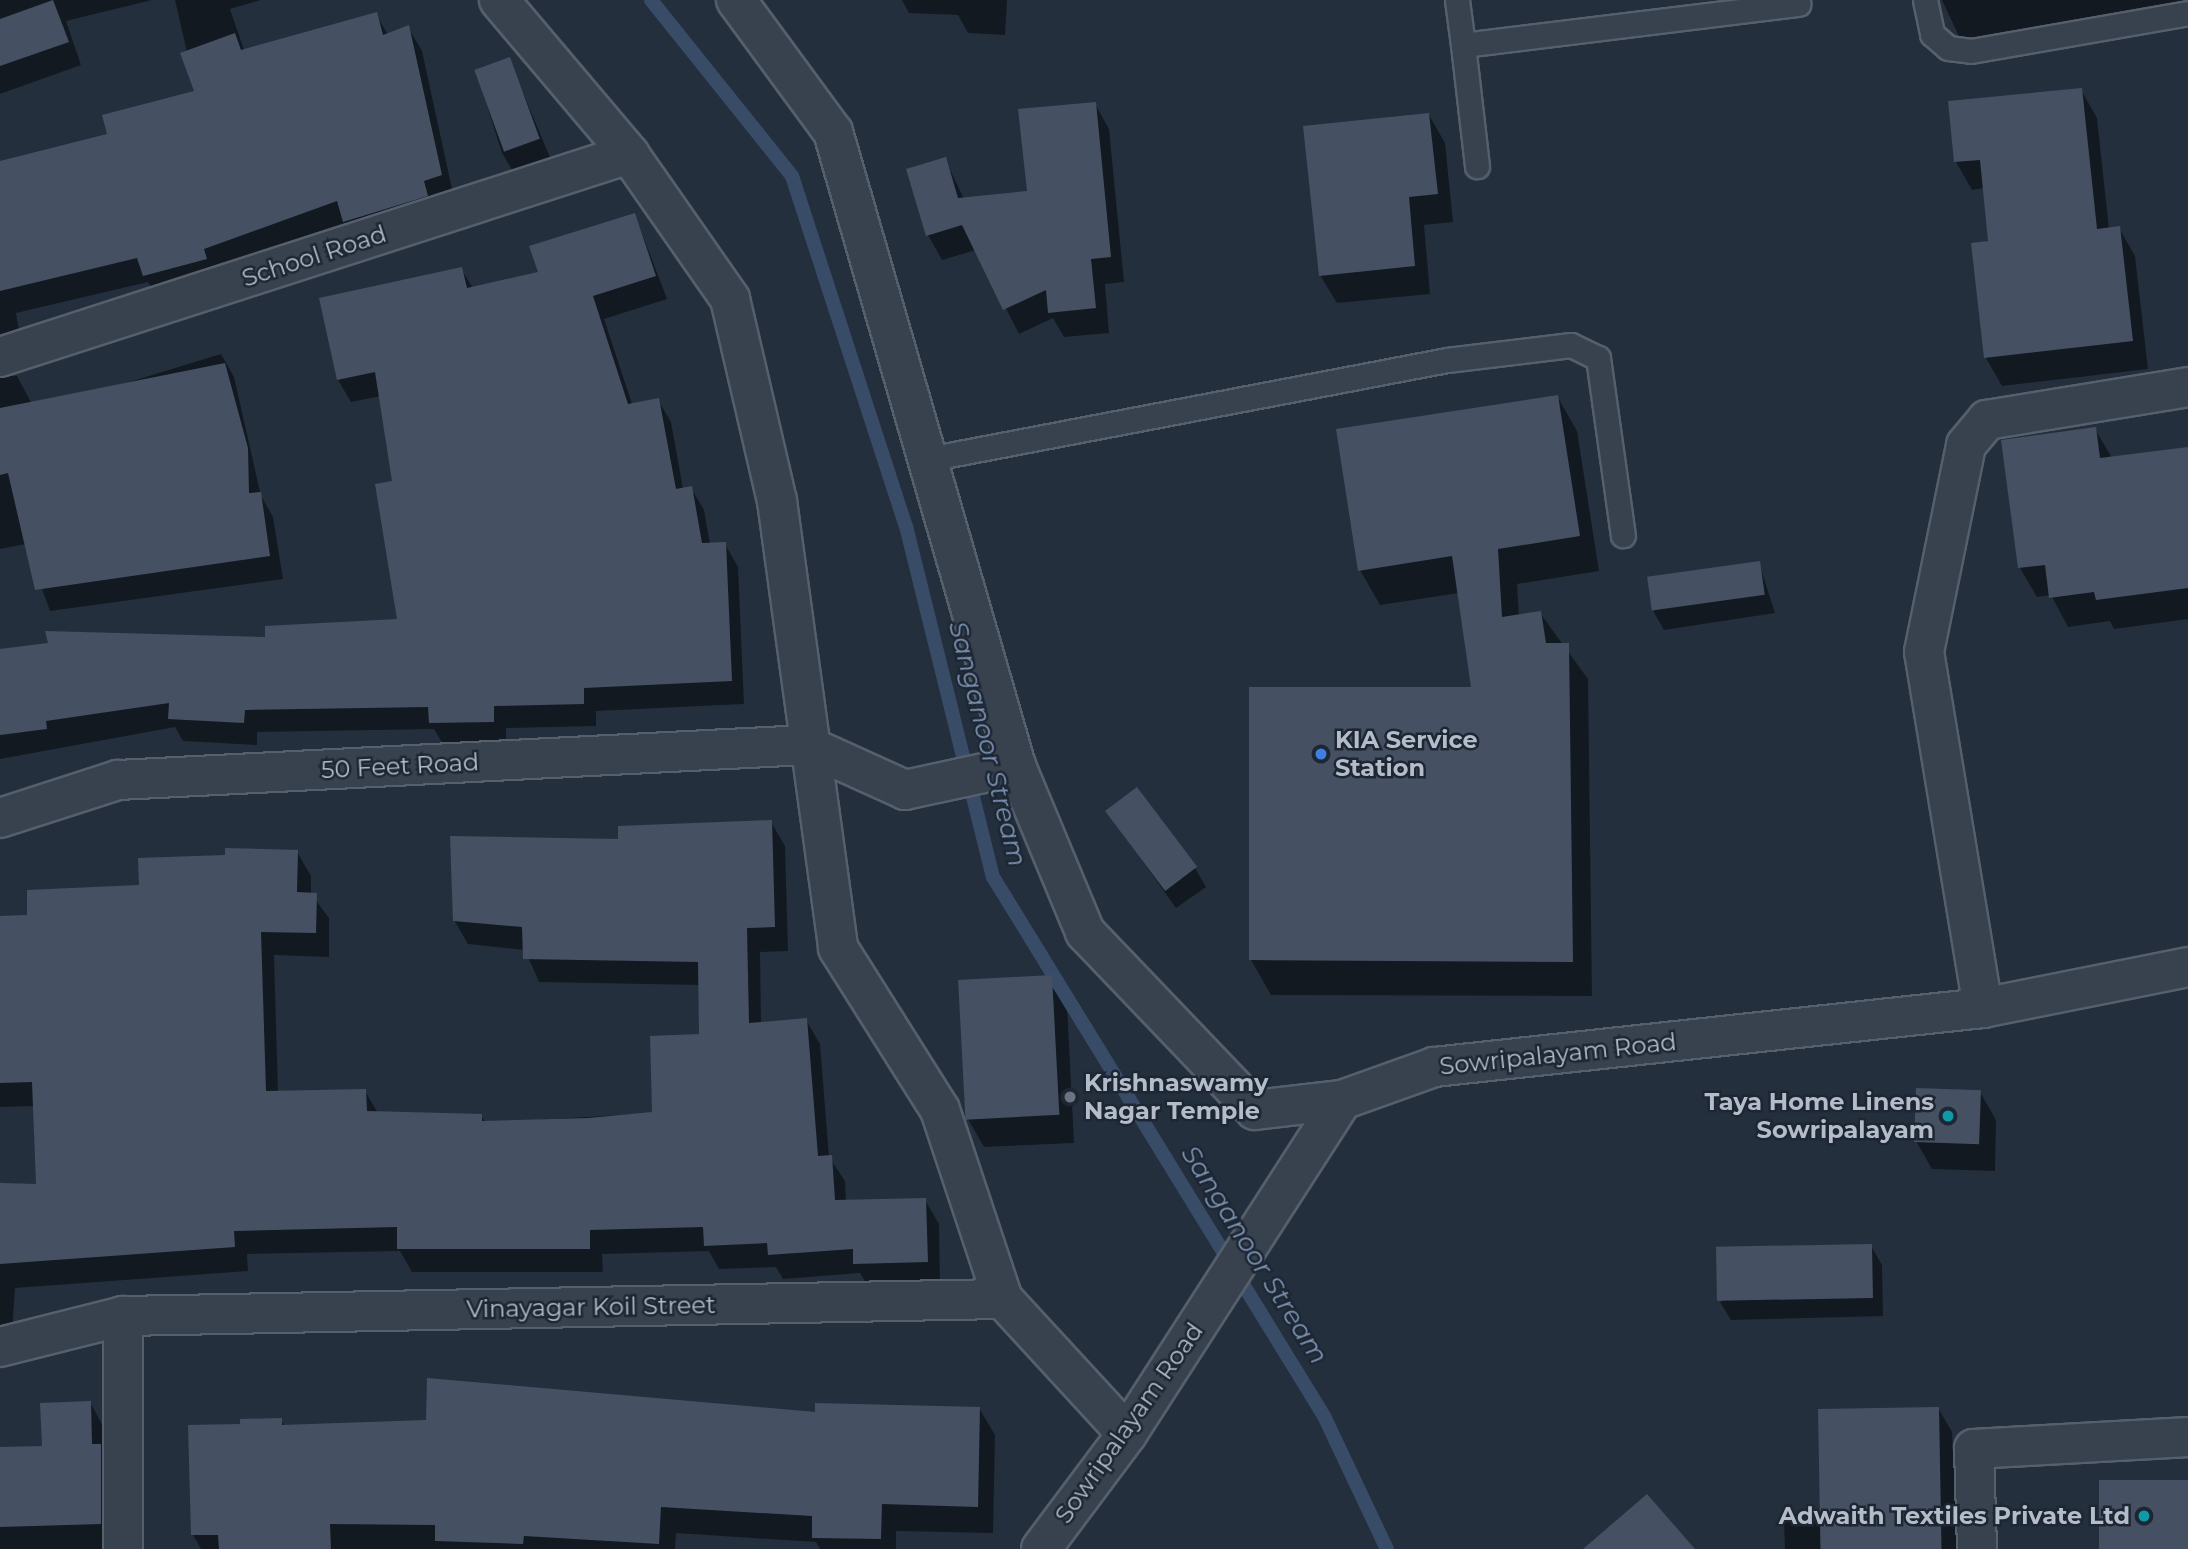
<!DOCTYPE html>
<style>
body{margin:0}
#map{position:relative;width:2188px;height:1549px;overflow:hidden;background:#242f3e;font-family:Montserrat,sans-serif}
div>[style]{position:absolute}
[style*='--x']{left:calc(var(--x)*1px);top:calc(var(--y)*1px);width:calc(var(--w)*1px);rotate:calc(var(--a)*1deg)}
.shadow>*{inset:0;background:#0007}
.stream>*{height:14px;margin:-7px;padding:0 7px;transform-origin:7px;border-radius:7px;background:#394c67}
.building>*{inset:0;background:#455162;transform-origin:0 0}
.roads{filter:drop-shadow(2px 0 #565f6c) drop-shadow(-2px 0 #565f6c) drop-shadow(0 2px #565f6c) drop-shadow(0 -2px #565f6c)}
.service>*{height:23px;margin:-11.5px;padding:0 11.5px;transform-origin:11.5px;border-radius:11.5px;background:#38414e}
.minor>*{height:38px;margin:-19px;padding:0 19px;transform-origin:19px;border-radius:19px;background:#38414e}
.tertiary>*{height:38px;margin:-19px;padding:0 19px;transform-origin:19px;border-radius:19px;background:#38414e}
.dots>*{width:19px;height:19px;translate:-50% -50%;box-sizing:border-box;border:4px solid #1d2633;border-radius:50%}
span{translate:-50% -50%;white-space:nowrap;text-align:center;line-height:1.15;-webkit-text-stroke:5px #1d2633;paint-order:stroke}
.street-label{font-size:24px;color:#b4bcc9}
.poi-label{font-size:24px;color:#b4bcc9;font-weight:700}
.left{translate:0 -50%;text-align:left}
.right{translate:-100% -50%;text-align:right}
.water-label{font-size:26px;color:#7c92b1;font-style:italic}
</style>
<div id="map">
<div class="shadow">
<i style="clip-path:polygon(0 0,152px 0,66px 21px,81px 65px,0 94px)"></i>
<i style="clip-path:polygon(175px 0,261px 0,230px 9px,244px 50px,376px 14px,388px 35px,408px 27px,422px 51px,454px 198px,158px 299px,148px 282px,16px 313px,23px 354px,0 364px,0 230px,109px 135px,196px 92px)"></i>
<i style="clip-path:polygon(902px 0,1007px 0,1005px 35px,968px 33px,958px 15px,909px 13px)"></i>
<i style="clip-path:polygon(1942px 0,2188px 0,2188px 16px,1964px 47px)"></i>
<i style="clip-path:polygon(509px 59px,554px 167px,518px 180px,502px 153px,476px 71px)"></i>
<i style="clip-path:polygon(2081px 90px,2097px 118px,2109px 229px,2119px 228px,2135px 256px,2148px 369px,2002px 386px,1986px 358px,1973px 244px,1990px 242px,1984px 188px,1972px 190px,1956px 162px)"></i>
<i style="clip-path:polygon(1095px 104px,1109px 129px,1124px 282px,1105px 284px,1109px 333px,1064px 337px,1053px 318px,1019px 334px,976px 250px,942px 260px,928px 235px,945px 159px,964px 199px,1028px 192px)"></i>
<i style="clip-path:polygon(1429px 115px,1445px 143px,1453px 222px,1424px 225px,1430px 294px,1337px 303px,1320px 275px)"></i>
<i style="clip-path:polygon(635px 215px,667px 299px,604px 319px,632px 404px,658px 400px,671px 422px,683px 489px,691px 488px,704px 510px,710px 544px,725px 544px,738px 567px,744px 704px,596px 711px,596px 726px,506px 728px,506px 744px,444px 746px,434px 729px,257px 732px,257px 745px,183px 741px,175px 727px,0 759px,0 651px,267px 639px,399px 621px,394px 483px,381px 396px,351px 402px,338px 380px,461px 269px,473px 288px,540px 273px)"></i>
<i style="clip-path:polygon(221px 354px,234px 377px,261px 496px,273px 517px,283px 579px,50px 611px,26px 544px,0 549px,0 376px,17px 376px,32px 404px,113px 387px)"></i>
<i style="clip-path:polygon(1557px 396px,1577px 431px,1599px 571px,1517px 584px,1519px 616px,1540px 613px,1588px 679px,1592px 996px,1271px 995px,1251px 960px,1473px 688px,1459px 593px,1380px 605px,1360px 570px)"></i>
<i style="clip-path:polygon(2095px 429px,2112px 458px,2188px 448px,2188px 619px,2114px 629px,2110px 621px,2068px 627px,2051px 595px,2037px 597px,2020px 568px,2003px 441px)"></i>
<i style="clip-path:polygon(1759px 563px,1775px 613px,1664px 630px,1653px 611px)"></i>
<i style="clip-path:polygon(1106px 810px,1195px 868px,1206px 887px,1176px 908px)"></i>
<i style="clip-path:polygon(771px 822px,785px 846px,788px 951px,760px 952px,761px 1024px,806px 1020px,820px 1044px,829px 1157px,845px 1181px,846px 1202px,925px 1200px,939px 1224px,940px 1286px,869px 1288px,860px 1273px,783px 1279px,776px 1267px,719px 1269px,709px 1251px,602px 1254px,603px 1272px,412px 1272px,400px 1251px,247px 1254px,248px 1271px,15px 1288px,11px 1349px,0 1358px,0 1185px,38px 1186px,35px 1106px,0 1107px,0 918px,29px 916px,297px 852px,311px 876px,311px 894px,329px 918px,329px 957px,274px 955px,278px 1093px,365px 1091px,378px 1113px,481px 1116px,486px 1123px,653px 1113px,700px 1036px,700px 985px,539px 982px,525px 950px,468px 944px,454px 920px,620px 841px)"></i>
<i style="clip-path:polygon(1051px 977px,1067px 1004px,1074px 1143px,984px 1147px,968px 1119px)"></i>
<i style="clip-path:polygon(1980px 1092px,1996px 1120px,1995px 1171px,1932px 1169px,1916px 1141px)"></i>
<i style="clip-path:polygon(1871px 1246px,1882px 1265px,1883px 1316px,1731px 1320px,1720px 1302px)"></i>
<i style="clip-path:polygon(90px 1402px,103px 1426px,115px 1549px,0 1549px,0 1448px,44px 1447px)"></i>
<i style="clip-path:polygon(979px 1408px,995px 1435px,993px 1533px,896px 1531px,896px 1549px,820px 1549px,816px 1542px,676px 1533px,675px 1549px,201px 1549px,193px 1535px,242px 1426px,281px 1420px,285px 1427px)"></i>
<i style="clip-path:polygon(1938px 1408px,1952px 1432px,1958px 1549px,1785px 1549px,1784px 1522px,1822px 1521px)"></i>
</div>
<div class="stream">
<i style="--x:651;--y:0;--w:226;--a:51.3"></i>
<i style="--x:792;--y:176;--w:368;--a:72"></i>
<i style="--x:906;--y:526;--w:362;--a:76.1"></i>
<i style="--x:993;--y:877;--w:633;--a:58.45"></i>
<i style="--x:1324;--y:1416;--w:147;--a:64.7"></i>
</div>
<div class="building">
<i style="clip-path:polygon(53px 0,69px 42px,0 66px,0 19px)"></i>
<i style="clip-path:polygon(377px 12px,383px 35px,409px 25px,442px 175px,424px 181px,428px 196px,343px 222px,337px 201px,204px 249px,207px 259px,143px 276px,137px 258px,0 291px,0 161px,107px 134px,102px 115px,194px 91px,180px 53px,235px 33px,241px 50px)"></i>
<i style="left:510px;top:57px;width:87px;height:38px;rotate:70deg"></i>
<i style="clip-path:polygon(2082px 88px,2097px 229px,2120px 226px,2133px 341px,1984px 358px,1971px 243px,1988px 241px,1980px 160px,1954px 162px,1948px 101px)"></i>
<i style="clip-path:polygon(1096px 102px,1111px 257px,1091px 259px,1096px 308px,1048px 313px,1046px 290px,1003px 310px,962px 225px,926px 236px,906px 169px,946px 157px,958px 198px,1027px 191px,1018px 109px)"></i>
<i style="clip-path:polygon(1429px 113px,1438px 194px,1409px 197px,1415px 266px,1319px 276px,1303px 126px)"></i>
<i style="clip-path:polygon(635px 213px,656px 276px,593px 296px,628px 404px,659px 398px,676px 489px,692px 486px,702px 543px,726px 542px,732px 681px,584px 688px,584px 704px,494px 706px,494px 722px,429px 723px,428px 707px,245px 710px,244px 723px,168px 719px,169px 703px,46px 721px,47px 729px,0 735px,0 649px,48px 643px,45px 631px,265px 637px,265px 626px,397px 619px,375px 484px,392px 481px,375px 372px,337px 380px,319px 298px,462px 267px,467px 288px,538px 272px,529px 246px)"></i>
<i style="clip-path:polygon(225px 363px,248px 448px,249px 493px,261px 492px,270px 556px,35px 590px,8px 473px,0 475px,0 408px)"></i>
<i style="clip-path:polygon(1558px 395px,1580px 536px,1498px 549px,1502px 617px,1541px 611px,1546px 643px,1569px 643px,1573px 962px,1249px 960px,1249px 687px,1471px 687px,1452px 556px,1358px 571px,1336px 429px)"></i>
<i style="clip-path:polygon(2096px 427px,2100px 458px,2188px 447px,2188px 588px,2096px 600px,2094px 592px,2049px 598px,2045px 565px,2018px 568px,2001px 440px)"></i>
<i style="left:1760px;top:561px;width:34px;height:114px;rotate:82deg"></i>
<i style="left:1137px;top:787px;width:100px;height:40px;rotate:53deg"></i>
<i style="clip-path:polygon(772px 820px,775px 927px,747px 928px,749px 1023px,807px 1018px,818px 1156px,832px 1155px,835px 1200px,926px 1198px,928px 1262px,853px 1264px,853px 1249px,768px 1255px,767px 1243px,704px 1246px,703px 1227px,590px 1230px,590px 1249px,397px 1249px,397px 1227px,234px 1231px,235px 1247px,0 1264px,0 1183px,36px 1184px,32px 1082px,0 1083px,0 916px,27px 915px,27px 890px,139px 885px,138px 858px,225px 855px,225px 848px,298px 850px,297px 892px,317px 893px,316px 933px,261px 932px,266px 1091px,366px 1089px,367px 1111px,482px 1114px,482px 1121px,588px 1118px,652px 1112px,650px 1036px,699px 1034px,698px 962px,523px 959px,522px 927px,453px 921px,450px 836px,618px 839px,618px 826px)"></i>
<i style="left:1052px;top:975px;width:140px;height:94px;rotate:87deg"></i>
<i style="left:1916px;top:1088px;width:65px;height:54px;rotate:2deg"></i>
<i style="left:1872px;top:1244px;width:54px;height:156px;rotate:89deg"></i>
<i style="clip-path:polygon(427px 1378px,815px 1412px,815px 1403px,980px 1407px,978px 1507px,882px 1504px,881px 1539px,812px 1538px,812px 1516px,661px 1507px,659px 1544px,524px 1536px,523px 1544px,435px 1541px,435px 1525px,330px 1524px,331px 1549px,219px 1549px,218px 1535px,191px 1535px,188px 1425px,240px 1424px,240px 1419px,282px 1418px,282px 1425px,426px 1420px)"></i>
<i style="clip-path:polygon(91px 1401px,92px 1444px,101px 1444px,101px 1524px,0 1527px,0 1447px,42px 1446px,40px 1403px)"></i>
<i style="left:1939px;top:1407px;width:142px;height:121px;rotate:89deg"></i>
<i style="left:2188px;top:1480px;width:69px;height:89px;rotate:90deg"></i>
<i style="clip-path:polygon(1647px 1494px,1695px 1549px,1583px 1549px)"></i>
</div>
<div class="roads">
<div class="service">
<i style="--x:1457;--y:0;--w:45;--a:82.4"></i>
<i style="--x:1463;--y:45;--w:338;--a:-7"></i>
<i style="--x:1925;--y:0;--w:35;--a:78"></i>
<i style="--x:1932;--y:34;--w:21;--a:41"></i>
<i style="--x:1948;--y:48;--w:23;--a:7"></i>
<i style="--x:1971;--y:51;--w:220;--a:-9.9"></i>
<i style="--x:1463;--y:45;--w:122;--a:83.4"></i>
<i style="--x:928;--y:459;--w:528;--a:-10.8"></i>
<i style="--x:1447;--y:360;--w:125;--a:-6.9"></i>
<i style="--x:1571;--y:345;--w:30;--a:26"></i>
<i style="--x:1598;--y:358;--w:179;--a:82"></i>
</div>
<div class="minor">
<i style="--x:499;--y:0;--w:202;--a:49.8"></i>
<i style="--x:629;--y:154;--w:177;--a:55.1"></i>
<i style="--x:730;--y:299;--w:207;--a:76.9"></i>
<i style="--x:777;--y:501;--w:451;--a:82.2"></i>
<i style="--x:838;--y:948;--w:191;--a:57.8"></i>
<i style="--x:940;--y:1110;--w:199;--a:71.6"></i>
<i style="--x:736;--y:0;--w:164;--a:53.7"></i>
<i style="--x:833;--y:132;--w:660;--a:73.9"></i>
<i style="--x:1016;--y:766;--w:180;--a:67.4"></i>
<i style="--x:1085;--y:932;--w:246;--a:46.3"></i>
<i style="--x:1255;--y:1110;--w:88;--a:-6.6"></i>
<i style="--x:0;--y:357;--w:661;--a:-17.89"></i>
<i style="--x:0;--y:818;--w:124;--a:-17.9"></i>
<i style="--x:118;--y:780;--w:689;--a:-2.91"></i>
<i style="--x:806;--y:745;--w:109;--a:24.4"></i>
<i style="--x:905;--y:790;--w:114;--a:-12.2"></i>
<i style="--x:1983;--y:1008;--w:361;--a:-99.4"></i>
<i style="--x:1924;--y:652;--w:211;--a:-78.5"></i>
<i style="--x:1966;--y:445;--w:33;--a:-50"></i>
<i style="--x:1987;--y:420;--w:204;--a:-9.3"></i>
<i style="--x:0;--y:1347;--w:127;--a:-14.1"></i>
<i style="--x:123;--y:1316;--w:880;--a:-1.11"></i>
<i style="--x:1003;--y:1299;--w:183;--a:47.4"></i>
<i style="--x:123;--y:1549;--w:233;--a:-90"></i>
<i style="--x:1977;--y:1549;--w:100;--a:-91.7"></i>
<i style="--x:1974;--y:1449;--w:214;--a:-3.2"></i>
</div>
<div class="tertiary">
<i style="--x:1041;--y:1549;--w:144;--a:-53.2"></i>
<i style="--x:1127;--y:1434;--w:397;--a:-57.2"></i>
<i style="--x:1342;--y:1100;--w:98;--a:-19.7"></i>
<i style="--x:1434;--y:1067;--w:552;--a:-6.13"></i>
<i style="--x:1983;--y:1008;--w:209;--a:-11.3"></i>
</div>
</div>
<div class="dots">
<i style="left:1321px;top:754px;background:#3f7fe0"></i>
<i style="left:1070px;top:1097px;background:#6b7280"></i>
<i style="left:1948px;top:1116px;background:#0f9aa8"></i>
<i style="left:2144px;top:1516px;background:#0f9aa8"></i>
</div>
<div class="street-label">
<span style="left:314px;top:256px;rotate:-18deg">School Road</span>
<span style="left:400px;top:766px;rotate:-3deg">50 Feet Road</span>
<span style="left:1558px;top:1054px;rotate:-6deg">Sowripalayam Road</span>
<span style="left:591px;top:1307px;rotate:-1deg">Vinayagar Koil Street</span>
<span style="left:1129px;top:1423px;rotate:-55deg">Sowripalayam Road</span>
</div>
<div class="poi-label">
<span class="left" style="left:1335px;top:754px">KIA Service<br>Station</span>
<span class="left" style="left:1084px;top:1097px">Krishnaswamy<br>Nagar Temple</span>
<span class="right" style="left:1934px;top:1116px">Taya Home Linens<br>Sowripalayam</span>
<span class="right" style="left:2130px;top:1516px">Adwaith Textiles Private Ltd</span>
</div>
<div class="water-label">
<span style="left:987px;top:744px;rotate:76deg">Sanganoor Stream</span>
<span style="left:1254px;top:1255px;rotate:58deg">Sanganoor Stream</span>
</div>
</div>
